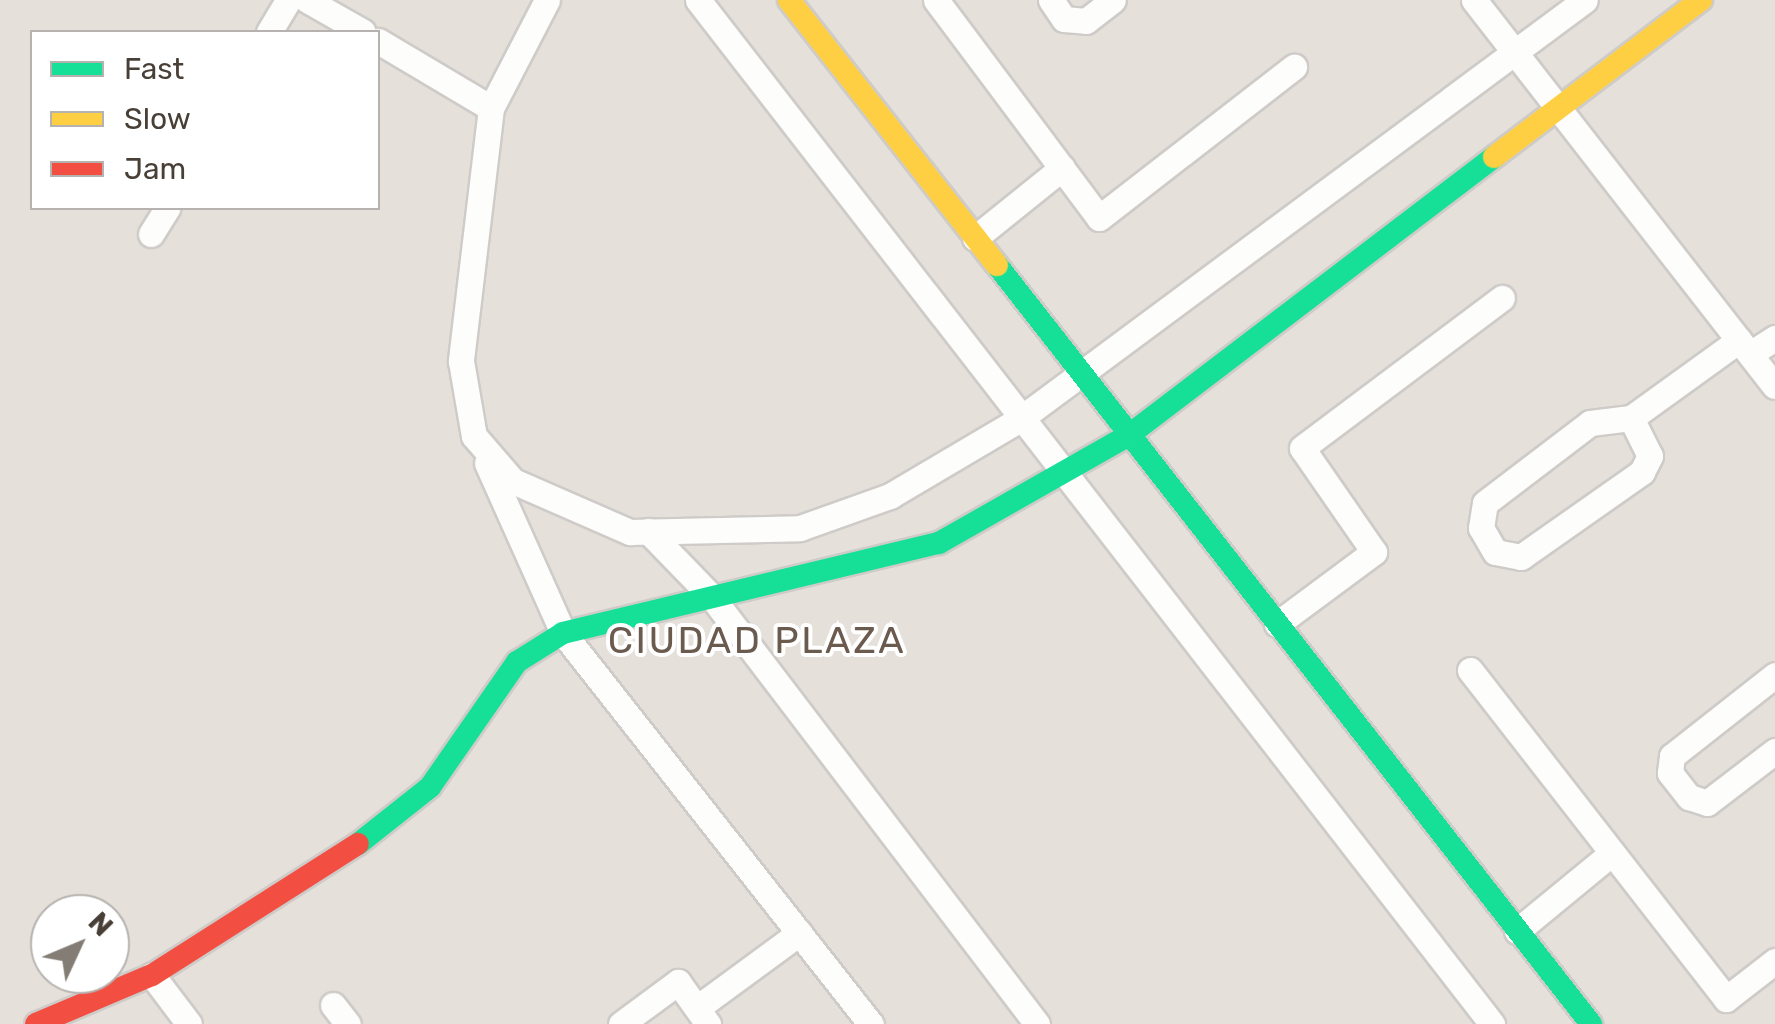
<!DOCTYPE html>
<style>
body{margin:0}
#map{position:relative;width:1775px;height:1024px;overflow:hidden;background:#f1efec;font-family:Rubik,sans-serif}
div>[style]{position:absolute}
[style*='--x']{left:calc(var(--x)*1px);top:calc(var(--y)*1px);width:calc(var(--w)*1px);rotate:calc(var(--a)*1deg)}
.residential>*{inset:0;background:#e5e0d9}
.roads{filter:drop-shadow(2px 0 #cecbc8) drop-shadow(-2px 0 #cecbc8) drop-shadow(0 2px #cecbc8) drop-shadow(0 -2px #cecbc8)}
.street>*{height:25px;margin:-12.5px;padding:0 12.5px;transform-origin:12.5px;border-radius:12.5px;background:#fdfdfc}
.fast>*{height:22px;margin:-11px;padding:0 11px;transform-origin:11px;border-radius:11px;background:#16e098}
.slow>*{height:22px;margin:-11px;padding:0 11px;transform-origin:11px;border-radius:11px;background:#ffcf43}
.jam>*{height:22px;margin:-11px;padding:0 11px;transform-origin:11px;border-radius:11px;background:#f24e42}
span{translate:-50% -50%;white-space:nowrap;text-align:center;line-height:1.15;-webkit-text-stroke:8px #fff;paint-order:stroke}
.quarter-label{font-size:38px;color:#6b5b4f;letter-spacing:2.5px}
.legend{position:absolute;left:30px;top:30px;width:350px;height:180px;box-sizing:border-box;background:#fff;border:2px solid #b6b2af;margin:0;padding:12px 18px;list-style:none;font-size:30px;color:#483f37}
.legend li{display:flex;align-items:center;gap:20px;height:50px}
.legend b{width:50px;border:2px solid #b6b2af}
.north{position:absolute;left:30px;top:894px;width:100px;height:100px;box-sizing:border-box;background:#fff;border:2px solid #b6b2af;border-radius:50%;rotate:46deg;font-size:28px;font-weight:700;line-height:40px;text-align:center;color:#483f37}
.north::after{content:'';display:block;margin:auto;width:35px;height:45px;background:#837d76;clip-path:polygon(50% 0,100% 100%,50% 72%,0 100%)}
</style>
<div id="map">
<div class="residential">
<i style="clip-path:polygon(evenodd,0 0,1775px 0,1775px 1024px,0 1024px,0 0,32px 32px,378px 32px,378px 208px,32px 208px,32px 32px,0 0,50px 914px,110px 914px,110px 974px,50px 974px,50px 914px)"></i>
</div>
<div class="roads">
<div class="street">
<i style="--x:307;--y:0;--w:64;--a:29.7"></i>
<i style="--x:547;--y:0;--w:122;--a:117.4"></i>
<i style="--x:491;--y:108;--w:255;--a:96.8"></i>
<i style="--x:461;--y:361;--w:76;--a:80.2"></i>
<i style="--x:474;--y:436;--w:60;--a:49.1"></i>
<i style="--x:513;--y:481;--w:128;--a:23.6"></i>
<i style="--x:630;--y:532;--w:170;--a:-1.3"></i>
<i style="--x:800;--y:528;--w:96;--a:-19.6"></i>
<i style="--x:890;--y:496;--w:151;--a:-30.6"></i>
<i style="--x:1020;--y:419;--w:703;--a:-36.56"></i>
<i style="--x:698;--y:0;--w:1296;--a:52.21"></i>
<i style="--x:936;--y:0;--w:272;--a:53.2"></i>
<i style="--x:1099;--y:218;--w:247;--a:-37.8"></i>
<i style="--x:1051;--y:0;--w:23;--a:56"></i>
<i style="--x:1064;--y:19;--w:22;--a:5"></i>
<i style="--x:1086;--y:21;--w:34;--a:-38"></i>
<i style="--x:1474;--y:0;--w:489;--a:52.1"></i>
<i style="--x:269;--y:32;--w:37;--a:-59"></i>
<i style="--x:378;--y:41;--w:131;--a:30.7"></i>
<i style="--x:151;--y:234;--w:31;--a:-58"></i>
<i style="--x:975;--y:238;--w:112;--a:-38.8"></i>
<i style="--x:1750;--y:354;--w:30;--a:-33"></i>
<i style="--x:1631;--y:418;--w:42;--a:63.4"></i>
<i style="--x:1650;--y:456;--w:18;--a:117"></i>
<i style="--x:1642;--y:472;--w:148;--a:144.9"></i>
<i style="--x:1521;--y:557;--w:26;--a:-169"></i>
<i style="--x:1495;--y:552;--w:28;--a:-120"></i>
<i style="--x:1481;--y:528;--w:25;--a:-81"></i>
<i style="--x:1485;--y:503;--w:132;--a:-37.3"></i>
<i style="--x:1590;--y:423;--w:41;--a:-7"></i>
<i style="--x:1631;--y:418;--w:133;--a:-35.8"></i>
<i style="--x:487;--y:463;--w:186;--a:65.9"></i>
<i style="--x:563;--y:633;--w:498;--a:51.8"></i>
<i style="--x:648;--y:531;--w:91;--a:45.9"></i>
<i style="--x:711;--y:596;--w:538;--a:52.7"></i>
<i style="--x:1277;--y:624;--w:121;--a:-36.6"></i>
<i style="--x:1374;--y:552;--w:126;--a:-124.7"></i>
<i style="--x:1302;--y:448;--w:250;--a:-36.9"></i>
<i style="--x:1470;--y:670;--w:417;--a:52.1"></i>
<i style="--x:1726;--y:999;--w:62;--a:-37.8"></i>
<i style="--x:1775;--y:675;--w:131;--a:141.8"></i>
<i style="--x:1672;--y:756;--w:17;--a:97"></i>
<i style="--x:1670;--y:773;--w:31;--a:52"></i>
<i style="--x:1689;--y:797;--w:19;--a:18"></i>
<i style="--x:1707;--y:803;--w:86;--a:-37.4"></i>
<i style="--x:1517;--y:931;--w:123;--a:-39.4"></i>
<i style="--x:152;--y:975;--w:61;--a:52.9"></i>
<i style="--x:333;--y:1005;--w:24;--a:52"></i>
<i style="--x:697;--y:1008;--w:127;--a:-36.3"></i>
<i style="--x:621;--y:1024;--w:71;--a:-36.4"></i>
<i style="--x:678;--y:982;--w:52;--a:54.5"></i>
</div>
<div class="fast">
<i style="--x:997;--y:265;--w:964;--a:51.95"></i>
<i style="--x:358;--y:844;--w:92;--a:-38.4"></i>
<i style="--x:430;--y:787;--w:152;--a:-55.2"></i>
<i style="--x:517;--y:662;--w:54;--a:-32.2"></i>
<i style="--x:563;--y:633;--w:387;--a:-13.5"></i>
<i style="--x:939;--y:543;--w:219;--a:-29.6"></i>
<i style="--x:1129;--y:435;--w:459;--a:-37.3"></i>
</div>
<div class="slow">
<i style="--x:789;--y:0;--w:337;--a:51.9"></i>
<i style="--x:1494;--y:157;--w:260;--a:-37.2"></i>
</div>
<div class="jam">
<i style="--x:36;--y:1024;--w:126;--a:-22.9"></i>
<i style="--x:152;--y:975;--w:244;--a:-32.5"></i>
</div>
</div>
<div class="quarter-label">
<span style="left:757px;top:641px">CIUDAD PLAZA</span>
</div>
<ul class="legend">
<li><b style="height:12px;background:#16e098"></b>Fast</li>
<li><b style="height:12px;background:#ffcf43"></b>Slow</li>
<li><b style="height:12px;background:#f24e42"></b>Jam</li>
</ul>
<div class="north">N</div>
</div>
